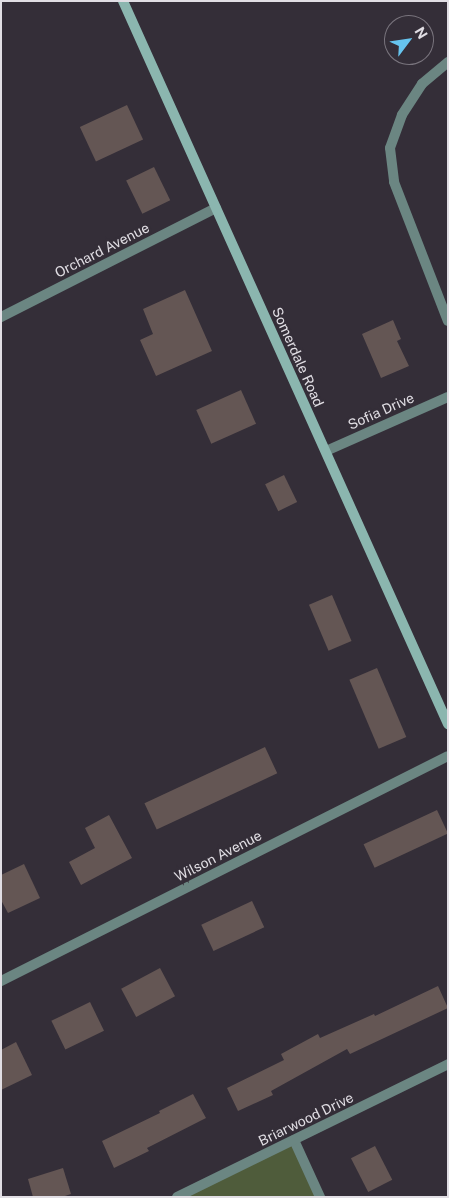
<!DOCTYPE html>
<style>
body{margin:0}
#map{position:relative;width:449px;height:1198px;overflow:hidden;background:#342e38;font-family:"Public Sans",sans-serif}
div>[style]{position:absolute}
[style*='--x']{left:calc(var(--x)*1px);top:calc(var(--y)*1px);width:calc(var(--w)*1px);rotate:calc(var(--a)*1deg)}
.green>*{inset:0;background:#4f5c3b}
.building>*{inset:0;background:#645654;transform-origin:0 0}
.minor>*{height:10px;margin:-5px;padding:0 5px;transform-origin:5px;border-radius:5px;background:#6b8682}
.secondary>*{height:10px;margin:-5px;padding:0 5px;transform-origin:5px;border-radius:5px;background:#8bb6af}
span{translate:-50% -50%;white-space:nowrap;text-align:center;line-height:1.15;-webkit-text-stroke:4.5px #342e38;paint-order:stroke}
.street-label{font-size:14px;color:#e1dee4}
.frame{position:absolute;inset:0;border:2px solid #e1dee4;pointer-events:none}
.north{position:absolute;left:384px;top:15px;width:50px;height:50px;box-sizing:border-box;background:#342e38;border:1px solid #79747d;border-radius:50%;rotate:59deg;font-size:14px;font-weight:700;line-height:20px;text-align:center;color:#e1dee4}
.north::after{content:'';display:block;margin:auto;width:18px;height:22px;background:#66c4ef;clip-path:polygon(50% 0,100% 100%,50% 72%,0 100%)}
</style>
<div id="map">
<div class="green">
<i style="clip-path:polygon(294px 1140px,320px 1197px,177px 1197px)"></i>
</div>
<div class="building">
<i style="left:127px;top:105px;width:38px;height:52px;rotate:65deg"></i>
<i style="left:154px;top:167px;width:37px;height:31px;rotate:64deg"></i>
<i style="clip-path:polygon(185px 290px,212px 351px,156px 376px,140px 340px,153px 334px,143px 309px)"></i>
<i style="clip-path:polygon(393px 320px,401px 339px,397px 341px,409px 366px,381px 378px,362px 334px)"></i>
<i style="left:241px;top:390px;width:37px;height:49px;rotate:66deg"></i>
<i style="left:284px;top:475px;width:30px;height:21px;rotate:64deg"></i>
<i style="left:332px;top:595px;width:50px;height:25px;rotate:67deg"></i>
<i style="left:377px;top:668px;width:75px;height:30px;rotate:67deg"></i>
<i style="left:265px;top:747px;width:29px;height:133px;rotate:65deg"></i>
<i style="left:437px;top:810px;width:26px;height:81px;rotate:65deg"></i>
<i style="clip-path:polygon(109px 815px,132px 858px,81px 885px,69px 862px,95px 848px,85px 828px)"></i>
<i style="clip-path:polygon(24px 864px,40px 898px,8px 913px,1px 900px,1px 875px)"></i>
<i style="left:252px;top:901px;width:29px;height:56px;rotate:65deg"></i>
<i style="left:160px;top:968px;width:32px;height:44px;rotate:62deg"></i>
<i style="clip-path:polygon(438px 986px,448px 1008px,350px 1054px,347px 1049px,271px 1091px,273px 1095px,238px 1111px,227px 1088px,284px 1060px,281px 1054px,318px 1034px,320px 1038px,374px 1014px,375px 1016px)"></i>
<i style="left:90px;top:1002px;width:32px;height:43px;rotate:64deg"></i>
<i style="clip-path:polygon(16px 1042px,32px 1075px,1px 1090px,1px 1050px)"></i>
<i style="clip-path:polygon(193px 1094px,206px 1118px,147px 1148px,149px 1151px,114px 1168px,102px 1141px,160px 1113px,159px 1111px)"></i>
<i style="left:375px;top:1146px;width:38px;height:27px;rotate:63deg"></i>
<i style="clip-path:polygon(63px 1168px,71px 1194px,62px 1197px,33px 1197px,28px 1179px)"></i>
</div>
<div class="minor">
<i style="--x:448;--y:62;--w:34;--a:140"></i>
<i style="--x:422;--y:84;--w:37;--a:123"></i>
<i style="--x:402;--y:115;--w:35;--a:110"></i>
<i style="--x:390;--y:148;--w:34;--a:83"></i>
<i style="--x:394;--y:182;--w:149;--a:68.8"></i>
<i style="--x:1;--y:317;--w:241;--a:-26.9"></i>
<i style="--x:326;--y:451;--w:133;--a:-23.9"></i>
<i style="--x:1;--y:981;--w:500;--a:-26.72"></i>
<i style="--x:294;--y:1140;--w:63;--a:65.5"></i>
<i style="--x:177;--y:1197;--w:302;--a:-26.1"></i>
</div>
<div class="secondary">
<i style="--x:123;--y:1;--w:793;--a:65.8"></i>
</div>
<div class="street-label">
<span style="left:102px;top:250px;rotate:-27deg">Orchard Avenue</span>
<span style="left:298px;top:357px;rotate:66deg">Somerdale Road</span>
<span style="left:381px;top:411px;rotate:-24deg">Sofia Drive</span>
<span style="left:218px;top:856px;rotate:-27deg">Wilson Avenue</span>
<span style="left:306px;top:1119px;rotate:-26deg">Briarwood Drive</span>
</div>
<div class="frame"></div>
<div class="north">N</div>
</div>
